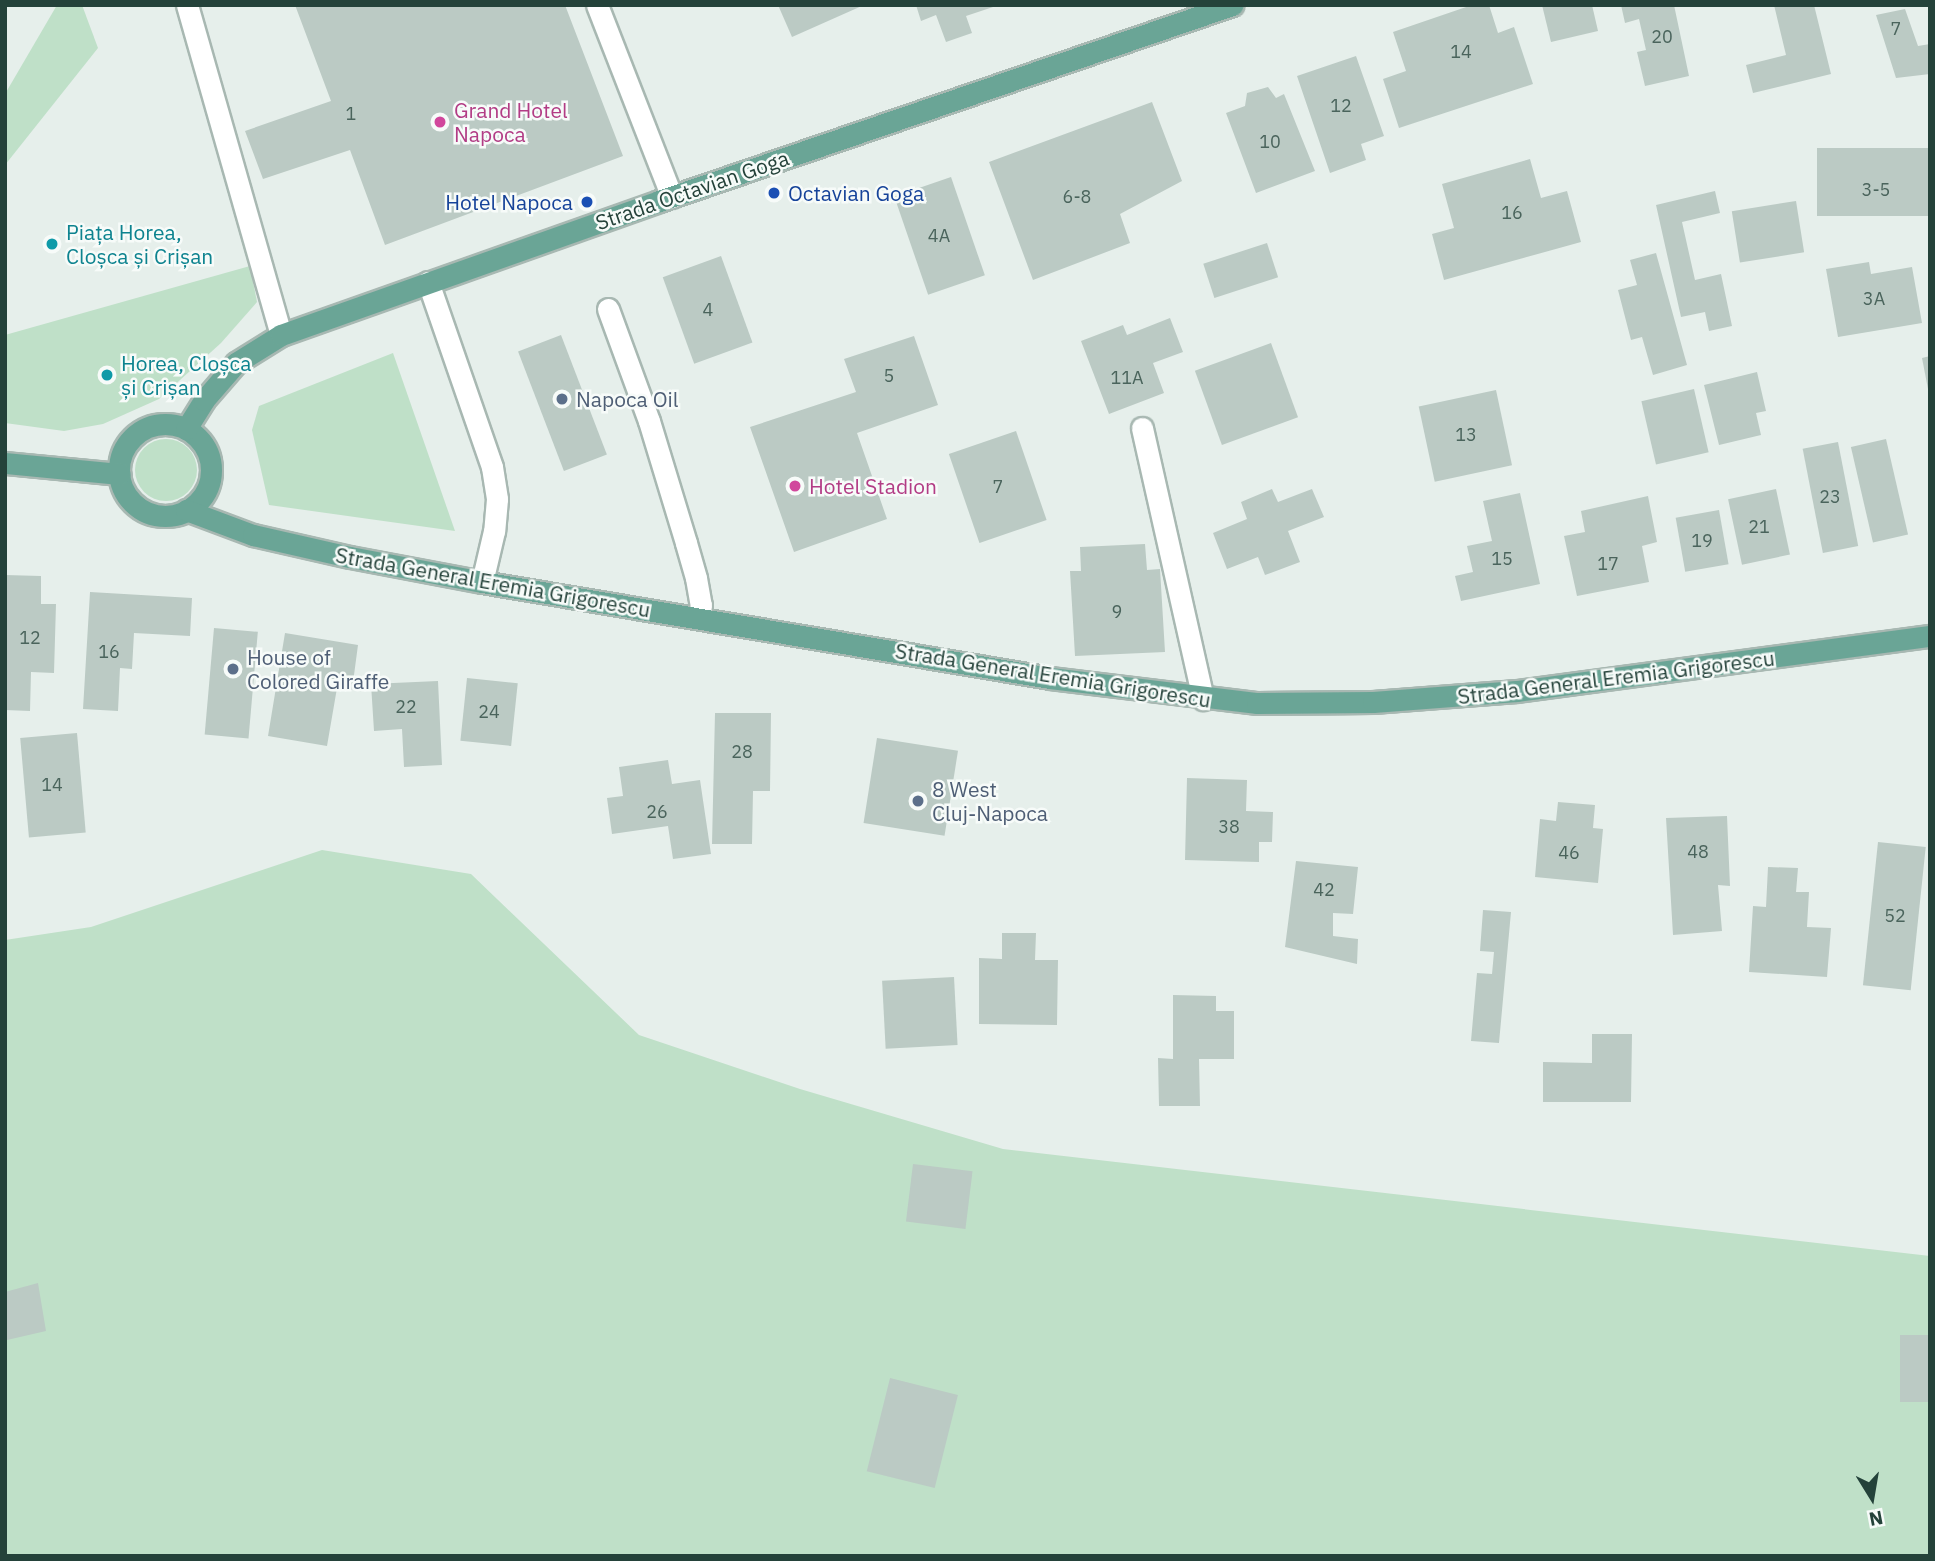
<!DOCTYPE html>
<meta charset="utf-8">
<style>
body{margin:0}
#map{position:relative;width:1935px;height:1561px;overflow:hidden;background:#e6efeb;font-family:"IBM Plex Sans",sans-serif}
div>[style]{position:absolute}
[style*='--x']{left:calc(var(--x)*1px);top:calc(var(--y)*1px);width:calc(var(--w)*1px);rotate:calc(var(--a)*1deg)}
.green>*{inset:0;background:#bfe0c8}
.round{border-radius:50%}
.building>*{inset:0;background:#bbcac4;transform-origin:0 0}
.roads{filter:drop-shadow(2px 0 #a8b8b2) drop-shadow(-2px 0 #a8b8b2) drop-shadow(0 2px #a8b8b2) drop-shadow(0 -2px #a8b8b2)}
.minor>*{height:21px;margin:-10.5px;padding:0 10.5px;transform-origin:10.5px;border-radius:10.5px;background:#fff}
.major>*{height:21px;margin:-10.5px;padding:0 10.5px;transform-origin:10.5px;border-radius:10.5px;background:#6aa596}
.major>.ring{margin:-10.5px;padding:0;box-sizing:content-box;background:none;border:21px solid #6aa596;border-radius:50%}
.dots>*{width:19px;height:19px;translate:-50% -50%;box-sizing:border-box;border:4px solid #f7fbf9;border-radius:50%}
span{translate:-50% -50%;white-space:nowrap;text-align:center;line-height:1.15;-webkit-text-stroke:5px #f7fbf9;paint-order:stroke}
.number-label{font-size:18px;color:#4a645c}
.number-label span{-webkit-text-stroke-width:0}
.hotel-label{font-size:21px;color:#b23c85}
.left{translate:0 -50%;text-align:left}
.street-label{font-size:21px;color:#24423a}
.transit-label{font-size:21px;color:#164399}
.right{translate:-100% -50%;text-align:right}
.culture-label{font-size:21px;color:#0d838f}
.service-label{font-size:21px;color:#4e5e75}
.frame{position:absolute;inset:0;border:7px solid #24423a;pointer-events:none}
.north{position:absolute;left:1837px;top:1463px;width:70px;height:70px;-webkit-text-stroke:5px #f7fbf9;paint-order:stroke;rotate:169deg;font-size:19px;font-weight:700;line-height:28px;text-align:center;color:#24423a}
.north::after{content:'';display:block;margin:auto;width:24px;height:32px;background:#24423a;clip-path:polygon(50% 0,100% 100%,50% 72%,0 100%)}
</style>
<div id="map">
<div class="green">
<i style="clip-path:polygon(57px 5px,82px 5px,98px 48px,5px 165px,5px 94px)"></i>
<i style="clip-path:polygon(250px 266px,257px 302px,221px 343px,159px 399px,103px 424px,64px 431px,5px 423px,5px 335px)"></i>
<i style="clip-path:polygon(393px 353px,455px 531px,269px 505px,252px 430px,259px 406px)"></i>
<i class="round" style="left:135px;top:439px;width:62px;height:62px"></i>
<i style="clip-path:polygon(322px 850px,471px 874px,639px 1035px,800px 1089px,1003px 1149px,1930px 1256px,1930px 1556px,5px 1556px,5px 940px,91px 927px)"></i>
</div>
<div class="building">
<i style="clip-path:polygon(295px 5px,565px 5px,623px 156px,385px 245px,350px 150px,263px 179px,245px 131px,331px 101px)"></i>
<i style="clip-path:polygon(778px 5px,864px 5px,792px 37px)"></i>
<i style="clip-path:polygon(916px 5px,996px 5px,996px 6px,966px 16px,972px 33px,946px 42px,936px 15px,921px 21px)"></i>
<i style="clip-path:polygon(1472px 5px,1489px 5px,1498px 33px,1514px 27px,1533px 84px,1399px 128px,1383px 79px,1406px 71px,1393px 32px)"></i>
<i style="clip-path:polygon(1542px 5px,1592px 5px,1598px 31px,1551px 42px)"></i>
<i style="clip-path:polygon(1621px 5px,1674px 5px,1689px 76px,1645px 86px,1637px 52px,1646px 50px,1639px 19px,1625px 23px)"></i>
<i style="clip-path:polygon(1774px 5px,1814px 5px,1831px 74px,1753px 93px,1746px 65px,1786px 55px)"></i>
<i style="clip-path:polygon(1905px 9px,1918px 46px,1930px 44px,1930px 74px,1896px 78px,1876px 15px)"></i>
<i style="clip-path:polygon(1356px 56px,1384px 136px,1361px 144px,1366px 160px,1330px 173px,1297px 76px)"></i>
<i style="clip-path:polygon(1268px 87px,1276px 98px,1284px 94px,1315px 171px,1256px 193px,1226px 113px,1245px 106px,1247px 93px)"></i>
<i style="clip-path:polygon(1152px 102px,1182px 181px,1120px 214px,1130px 243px,1033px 280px,989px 162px)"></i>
<i style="left:1930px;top:148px;width:68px;height:113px;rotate:90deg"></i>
<i style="clip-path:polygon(1530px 159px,1541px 198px,1567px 191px,1581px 242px,1444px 280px,1432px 234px,1454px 228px,1442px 184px)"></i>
<i style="left:951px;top:177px;width:104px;height:60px;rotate:71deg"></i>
<i style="clip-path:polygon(1715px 191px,1720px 213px,1682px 222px,1695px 280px,1721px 274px,1732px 326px,1709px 331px,1705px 312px,1681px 317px,1656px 205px)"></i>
<i style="left:1796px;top:201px;width:52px;height:65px;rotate:81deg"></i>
<i style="left:1267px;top:243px;width:36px;height:67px;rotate:72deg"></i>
<i style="clip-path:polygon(1656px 253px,1687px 365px,1653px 375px,1642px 337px,1631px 340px,1618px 290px,1637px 285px,1630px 260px)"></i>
<i style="left:721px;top:256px;width:92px;height:62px;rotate:70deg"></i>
<i style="clip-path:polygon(1869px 262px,1871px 274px,1912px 267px,1922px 323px,1838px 337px,1826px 269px)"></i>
<i style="clip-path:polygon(1170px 318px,1183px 352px,1153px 363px,1164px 393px,1109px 414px,1081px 341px,1123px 325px,1127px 335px)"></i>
<i style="left:561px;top:335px;width:128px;height:46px;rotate:69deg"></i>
<i style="clip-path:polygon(914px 336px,938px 405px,857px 433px,887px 519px,794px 552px,750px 427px,856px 392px,844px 359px)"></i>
<i style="left:1271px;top:343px;width:79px;height:81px;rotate:70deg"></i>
<i style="clip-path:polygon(1930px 356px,1930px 389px,1928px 389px,1922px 358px)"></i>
<i style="clip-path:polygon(1757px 372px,1766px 411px,1756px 413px,1761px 435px,1719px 445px,1704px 385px)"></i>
<i style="left:1694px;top:389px;width:65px;height:54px;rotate:77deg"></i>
<i style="left:1496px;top:390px;width:77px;height:79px;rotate:78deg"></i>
<i style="left:1016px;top:431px;width:94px;height:71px;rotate:71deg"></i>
<i style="left:1886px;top:439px;width:98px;height:36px;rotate:77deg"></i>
<i style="left:1838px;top:442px;width:106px;height:36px;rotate:79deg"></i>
<i style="clip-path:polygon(1272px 489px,1278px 502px,1312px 489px,1324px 517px,1288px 531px,1300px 562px,1265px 575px,1258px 557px,1227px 569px,1213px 533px,1247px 519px,1241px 502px)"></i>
<i style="left:1776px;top:489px;width:67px;height:49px;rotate:78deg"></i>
<i style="clip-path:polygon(1520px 493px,1540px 584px,1461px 601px,1455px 576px,1473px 572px,1467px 546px,1492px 541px,1483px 501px)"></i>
<i style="clip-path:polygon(1648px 496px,1657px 542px,1642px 546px,1649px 582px,1577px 596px,1564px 536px,1585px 532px,1581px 511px)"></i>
<i style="left:1719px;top:510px;width:55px;height:44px;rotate:80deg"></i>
<i style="clip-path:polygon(1145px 544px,1147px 570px,1160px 569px,1165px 652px,1075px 656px,1070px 571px,1081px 571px,1080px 547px)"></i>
<i style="clip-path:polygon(5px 575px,41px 576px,41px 604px,56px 604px,54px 673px,31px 672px,30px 711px,5px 710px)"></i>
<i style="clip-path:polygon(90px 592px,192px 598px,190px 636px,134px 633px,132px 669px,120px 668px,118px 711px,83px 709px)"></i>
<i style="left:214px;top:628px;width:44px;height:107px;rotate:5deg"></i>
<i style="clip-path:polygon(285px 633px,358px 645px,352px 690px,337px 688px,327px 746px,268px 736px)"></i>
<i style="left:467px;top:678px;width:51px;height:63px;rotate:6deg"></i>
<i style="clip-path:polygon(438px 681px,442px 765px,404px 767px,402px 729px,374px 731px,371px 684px)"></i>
<i style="clip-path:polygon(715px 713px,771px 713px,770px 791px,753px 791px,752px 844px,712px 844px)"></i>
<i style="left:77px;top:733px;width:100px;height:57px;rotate:85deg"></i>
<i style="left:877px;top:738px;width:82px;height:86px;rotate:9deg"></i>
<i style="clip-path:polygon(668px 760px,672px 784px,700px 780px,711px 854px,673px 859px,668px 826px,612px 834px,607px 798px,623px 796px,619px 767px)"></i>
<i style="clip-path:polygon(1187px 778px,1247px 780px,1246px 811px,1273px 812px,1272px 842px,1259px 842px,1259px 862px,1185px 860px)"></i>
<i style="clip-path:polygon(1558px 802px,1595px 805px,1593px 828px,1603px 829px,1598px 883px,1535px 877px,1540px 819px,1556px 821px)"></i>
<i style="clip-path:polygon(1727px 816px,1730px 886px,1718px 885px,1722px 931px,1673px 935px,1666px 818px)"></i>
<i style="left:1878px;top:842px;width:48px;height:144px;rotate:6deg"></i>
<i style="clip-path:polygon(1296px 861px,1358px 867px,1353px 914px,1333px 913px,1333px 936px,1358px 939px,1357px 964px,1285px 947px)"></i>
<i style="clip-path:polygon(1768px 867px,1798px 868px,1796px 892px,1809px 892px,1807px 927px,1831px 928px,1827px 977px,1749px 972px,1753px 906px,1766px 907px)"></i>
<i style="clip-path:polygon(1483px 910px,1511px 912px,1499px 1043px,1471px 1041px,1477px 973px,1492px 974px,1494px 952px,1480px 951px)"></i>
<i style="clip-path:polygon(1002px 933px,1036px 933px,1035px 960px,1058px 960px,1057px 1025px,979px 1024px,979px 958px,1002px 959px)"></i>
<i style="left:954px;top:977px;width:68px;height:72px;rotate:87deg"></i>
<i style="clip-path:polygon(1173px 995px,1216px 996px,1216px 1011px,1234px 1011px,1234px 1059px,1199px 1059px,1200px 1106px,1159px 1106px,1158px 1058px,1173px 1059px)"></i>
<i style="clip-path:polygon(1592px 1034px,1632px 1034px,1631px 1102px,1543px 1102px,1543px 1062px,1592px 1063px)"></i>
<i style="left:913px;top:1164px;width:60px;height:58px;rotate:7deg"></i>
<i style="clip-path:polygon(38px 1283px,46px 1331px,7px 1340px,5px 1292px)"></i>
<i style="left:1900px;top:1335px;width:29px;height:67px"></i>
<i style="left:890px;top:1378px;width:70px;height:96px;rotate:14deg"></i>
</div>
<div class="roads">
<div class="minor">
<i style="--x:187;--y:5;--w:343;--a:74.1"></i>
<i style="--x:597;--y:5;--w:206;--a:68.7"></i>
<i style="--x:428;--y:282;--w:196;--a:70.9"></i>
<i style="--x:492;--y:467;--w:32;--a:81"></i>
<i style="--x:497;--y:499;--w:32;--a:95"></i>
<i style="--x:494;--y:531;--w:52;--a:103.2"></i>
<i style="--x:608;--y:309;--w:119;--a:69.9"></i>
<i style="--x:649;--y:421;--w:127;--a:73.1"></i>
<i style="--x:686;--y:543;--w:36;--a:74"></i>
<i style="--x:696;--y:578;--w:27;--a:80"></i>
<i style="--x:701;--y:605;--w:13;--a:99"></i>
<i style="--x:1142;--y:428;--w:278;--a:77.3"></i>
</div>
<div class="major">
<i class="ring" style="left:119px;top:424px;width:71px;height:71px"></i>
<i style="--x:186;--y:429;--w:34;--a:-58"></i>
<i style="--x:204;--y:400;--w:49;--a:-49.1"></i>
<i style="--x:236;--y:363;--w:53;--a:-31.9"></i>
<i style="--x:281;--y:335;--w:401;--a:-19.5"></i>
<i style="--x:659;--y:201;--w:606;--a:-18.88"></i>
<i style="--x:5;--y:463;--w:115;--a:5.5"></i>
<i style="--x:186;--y:510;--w:72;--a:20.5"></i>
<i style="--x:253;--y:535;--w:99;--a:12.8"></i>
<i style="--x:350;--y:557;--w:134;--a:10.7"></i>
<i style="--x:482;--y:582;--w:576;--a:9.59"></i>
<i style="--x:1050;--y:678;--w:209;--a:6.9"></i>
<i style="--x:1257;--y:703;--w:116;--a:-0.5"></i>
<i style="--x:1373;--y:702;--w:144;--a:-4.4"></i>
<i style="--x:1517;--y:691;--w:417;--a:-7.6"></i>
</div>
</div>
<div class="dots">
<i style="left:440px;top:122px;background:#d1479c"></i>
<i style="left:774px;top:193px;background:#1a4fb4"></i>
<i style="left:587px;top:202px;background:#1a4fb4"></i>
<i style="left:52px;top:244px;background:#0f9aa8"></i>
<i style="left:107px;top:375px;background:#0f9aa8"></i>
<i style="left:562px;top:399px;background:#5c6f8a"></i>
<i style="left:795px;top:486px;background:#d1479c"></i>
<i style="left:233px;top:669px;background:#5c6f8a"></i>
<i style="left:918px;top:801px;background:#5c6f8a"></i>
</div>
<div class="number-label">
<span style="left:1896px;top:29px">7</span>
<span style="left:1662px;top:37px">20</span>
<span style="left:1461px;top:52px">14</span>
<span style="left:1341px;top:106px">12</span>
<span style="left:351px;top:114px">1</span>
<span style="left:1270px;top:142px">10</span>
<span style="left:1876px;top:190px">3-5</span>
<span style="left:1077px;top:197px">6-8</span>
<span style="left:1512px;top:213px">16</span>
<span style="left:939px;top:236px">4A</span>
<span style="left:1874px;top:299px">3A</span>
<span style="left:708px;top:310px">4</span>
<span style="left:889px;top:376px">5</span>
<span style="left:1127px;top:378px">11A</span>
<span style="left:1466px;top:435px">13</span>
<span style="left:998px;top:487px">7</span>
<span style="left:1830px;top:497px">23</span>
<span style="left:1759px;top:527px">21</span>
<span style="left:1702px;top:541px">19</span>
<span style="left:1502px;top:559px">15</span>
<span style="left:1608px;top:564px">17</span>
<span style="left:1117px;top:612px">9</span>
<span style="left:30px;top:638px">12</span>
<span style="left:109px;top:652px">16</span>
<span style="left:406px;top:707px">22</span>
<span style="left:489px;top:712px">24</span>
<span style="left:742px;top:752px">28</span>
<span style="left:52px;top:785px">14</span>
<span style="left:657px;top:812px">26</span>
<span style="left:1229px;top:827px">38</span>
<span style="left:1698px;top:852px">48</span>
<span style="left:1569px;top:853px">46</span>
<span style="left:1324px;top:890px">42</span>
<span style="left:1895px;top:916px">52</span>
</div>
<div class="hotel-label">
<span class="left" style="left:454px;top:122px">Grand Hotel<br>Napoca</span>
<span class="left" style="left:809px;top:486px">Hotel Stadion</span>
</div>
<div class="street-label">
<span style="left:692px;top:190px;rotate:-19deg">Strada Octavian Goga</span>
<span style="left:493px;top:582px;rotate:10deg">Strada General Eremia Grigorescu</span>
<span style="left:1053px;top:675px;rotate:9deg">Strada General Eremia Grigorescu</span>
<span style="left:1616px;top:677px;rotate:-7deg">Strada General Eremia Grigorescu</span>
</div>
<div class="transit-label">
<span class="left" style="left:788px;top:193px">Octavian Goga</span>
<span class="right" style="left:573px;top:202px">Hotel Napoca</span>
</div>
<div class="culture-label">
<span class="left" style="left:66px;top:244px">Piața Horea,<br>Cloșca și Crișan</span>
<span class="left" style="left:121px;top:375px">Horea, Cloșca<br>și Crișan</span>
</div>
<div class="service-label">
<span class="left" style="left:576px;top:399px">Napoca Oil</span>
<span class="left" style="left:247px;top:669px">House of<br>Colored Giraffe</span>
<span class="left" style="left:932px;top:801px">8 West<br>Cluj-Napoca</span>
</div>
<div class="frame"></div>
<div class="north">N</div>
</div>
